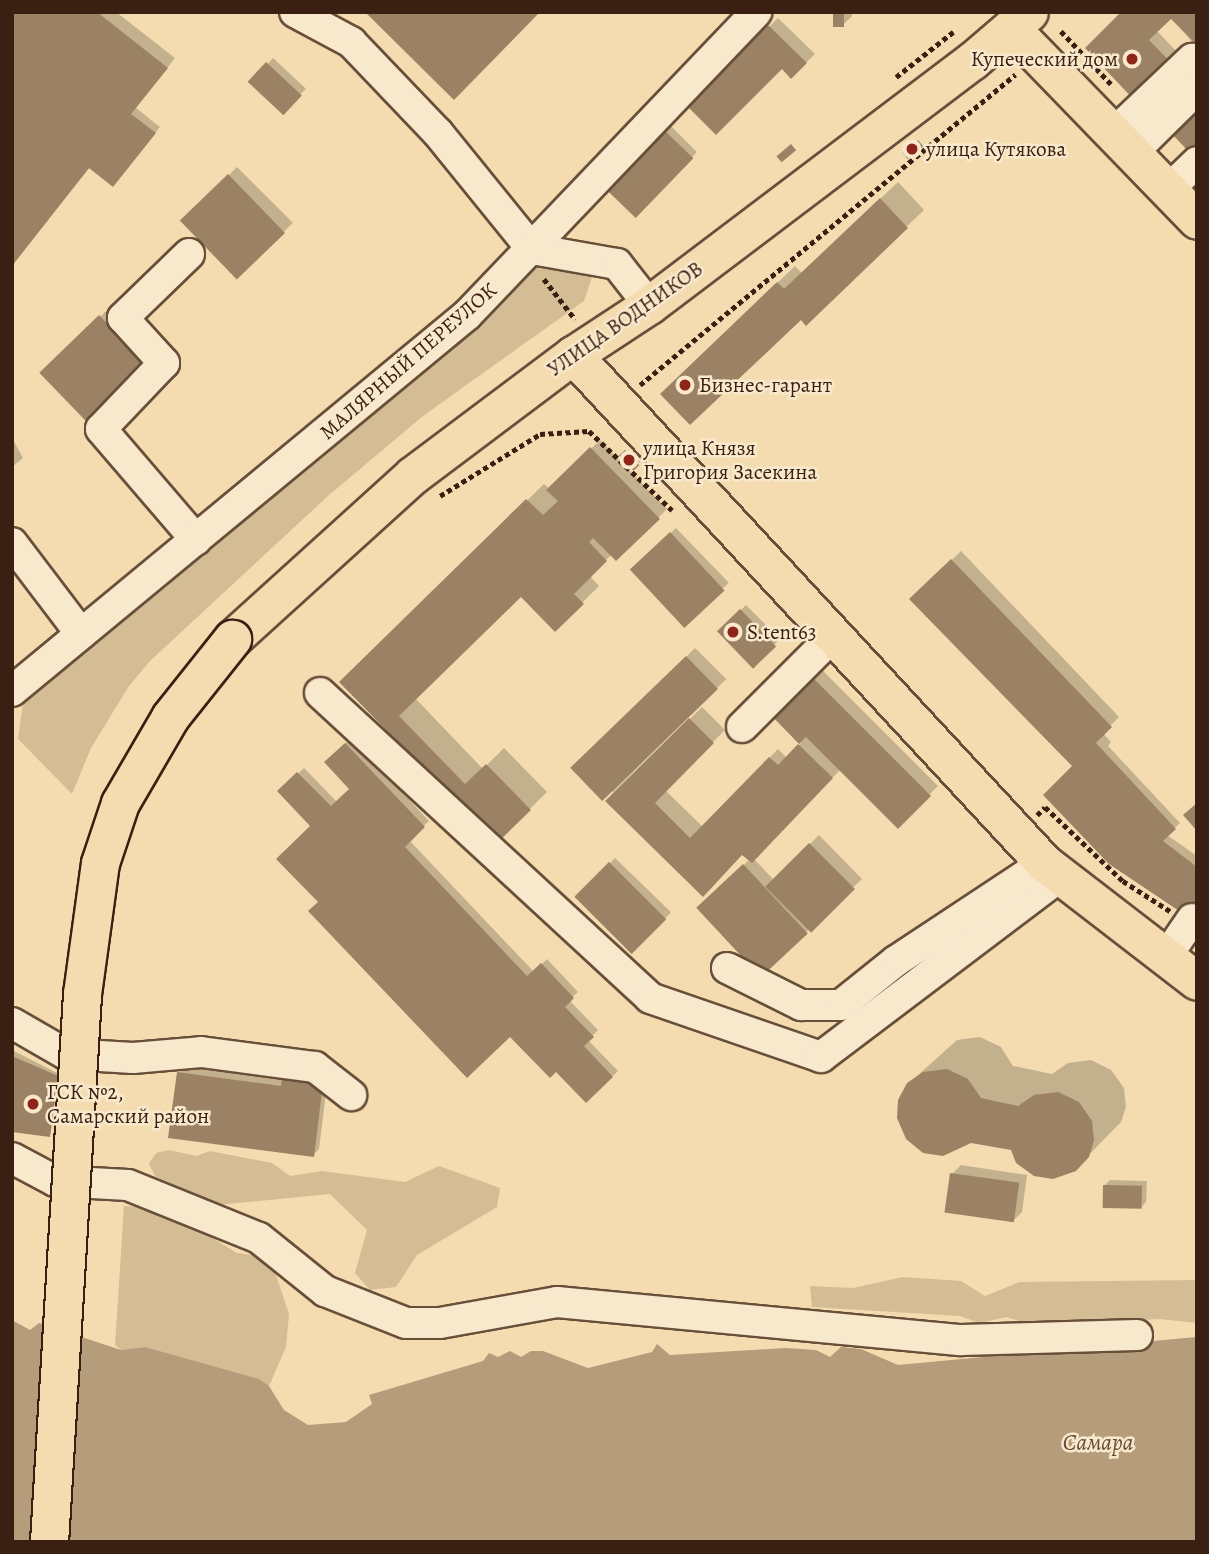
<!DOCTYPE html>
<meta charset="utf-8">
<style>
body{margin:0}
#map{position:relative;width:1209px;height:1554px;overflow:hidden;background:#f4dcb0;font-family:Alegreya,serif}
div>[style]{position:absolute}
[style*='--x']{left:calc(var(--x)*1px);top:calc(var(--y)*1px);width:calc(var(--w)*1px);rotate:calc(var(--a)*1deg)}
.green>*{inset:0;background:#d4bc95}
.water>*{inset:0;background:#b59c7a}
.shadow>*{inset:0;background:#0003;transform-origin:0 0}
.building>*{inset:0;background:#9b8264;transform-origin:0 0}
.path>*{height:4.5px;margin-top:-2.25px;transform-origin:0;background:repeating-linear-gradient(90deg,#3a2012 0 5px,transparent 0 8.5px)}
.roads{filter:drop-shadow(2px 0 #684f3a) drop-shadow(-2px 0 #684f3a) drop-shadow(0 2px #684f3a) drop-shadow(0 -2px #684f3a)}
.minor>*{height:30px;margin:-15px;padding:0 15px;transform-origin:15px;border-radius:15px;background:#f8e8cc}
.major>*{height:37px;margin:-18.5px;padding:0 18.5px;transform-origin:18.5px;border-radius:18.5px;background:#f4dcb0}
.bridges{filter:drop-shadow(2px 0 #3a2012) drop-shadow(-2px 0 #3a2012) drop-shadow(0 2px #3a2012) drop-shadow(0 -2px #3a2012)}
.major-bridge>*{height:37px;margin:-18.5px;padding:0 18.5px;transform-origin:18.5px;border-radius:18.5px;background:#f4dcb0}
.dots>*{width:19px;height:19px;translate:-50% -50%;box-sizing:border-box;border:4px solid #f8e8cc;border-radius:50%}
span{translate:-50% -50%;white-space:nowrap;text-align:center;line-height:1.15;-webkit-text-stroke:5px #f8e8cc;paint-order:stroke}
.poi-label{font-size:21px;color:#3a2012}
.right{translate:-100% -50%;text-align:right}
.left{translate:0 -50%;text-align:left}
.street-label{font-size:21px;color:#3a2012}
.water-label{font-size:23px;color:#654b36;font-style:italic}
.frame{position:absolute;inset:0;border:14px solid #3a2012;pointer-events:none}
</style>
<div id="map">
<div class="green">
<i style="clip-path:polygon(542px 258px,594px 271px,584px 301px,423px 416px,328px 496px,150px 661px,129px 686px,91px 748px,72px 794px,18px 739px,25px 689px,189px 565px)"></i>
<i style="clip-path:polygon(169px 1150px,196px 1156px,210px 1151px,272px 1163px,290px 1176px,322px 1171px,405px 1182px,439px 1166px,500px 1188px,497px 1207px,417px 1255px,396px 1287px,370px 1290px,355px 1273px,367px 1230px,330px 1194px,217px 1205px,155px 1176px,149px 1164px,156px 1153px)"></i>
<i style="clip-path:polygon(124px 1206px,163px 1208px,237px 1253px,270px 1257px,289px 1314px,286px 1347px,269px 1386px,145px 1347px,121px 1350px,115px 1345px)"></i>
<i style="clip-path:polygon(903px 1277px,961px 1281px,985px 1296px,1020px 1282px,1197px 1280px,1197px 1323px,1159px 1319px,1034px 1326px,1007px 1317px,979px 1323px,960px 1316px,812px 1307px,810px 1286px,853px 1288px)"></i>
</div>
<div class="water">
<i style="clip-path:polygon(12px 1320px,30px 1330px,39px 1323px,121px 1350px,145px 1347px,259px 1379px,269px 1386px,284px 1410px,308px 1425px,346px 1422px,372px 1404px,369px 1395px,483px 1361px,489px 1353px,498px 1357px,510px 1351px,521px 1357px,531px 1351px,543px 1351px,588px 1368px,652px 1352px,657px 1344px,670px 1355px,786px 1348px,816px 1350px,830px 1357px,841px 1347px,861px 1349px,898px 1365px,1196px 1337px,1197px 1542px,12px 1542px)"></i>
</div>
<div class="shadow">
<i style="clip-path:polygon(12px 12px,116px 12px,175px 58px,136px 108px,160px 127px,118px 179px,90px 167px,12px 264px)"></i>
<i style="clip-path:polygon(835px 12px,852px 12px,852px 16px,843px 25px)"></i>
<i style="clip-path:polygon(1124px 12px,1197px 12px,1197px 48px,1171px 17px,1156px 30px,1182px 57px,1138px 102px)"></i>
<i style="clip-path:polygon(778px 18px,815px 54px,791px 77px,782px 67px,690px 106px)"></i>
<i style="left:273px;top:58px;width:45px;height:33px;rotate:43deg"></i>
<i style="left:668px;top:123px;width:41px;height:89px;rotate:45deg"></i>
<i style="left:237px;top:167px;width:79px;height:77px;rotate:45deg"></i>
<i style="clip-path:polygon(898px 182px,924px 210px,806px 323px,801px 318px,679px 377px,795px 266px,802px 273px)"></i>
<i style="clip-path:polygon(106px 311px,149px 355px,42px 372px)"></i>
<i style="clip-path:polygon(12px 438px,23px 458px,12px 467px)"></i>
<i style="clip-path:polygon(600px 440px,667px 509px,616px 559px,612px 554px,590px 576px,599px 586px,555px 630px,521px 595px,415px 698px,483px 769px,504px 748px,547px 792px,497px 841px,341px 682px,544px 484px,550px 489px)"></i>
<i style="left:629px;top:450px;width:16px;height:9px;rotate:47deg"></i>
<i style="left:676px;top:528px;width:76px;height:60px;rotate:46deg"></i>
<i style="clip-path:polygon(961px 551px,1119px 717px,1103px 733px,1111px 742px,1108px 746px,1180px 823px,1167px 835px,1197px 856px,1197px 920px,1075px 766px,912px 599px)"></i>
<i style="left:746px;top:605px;width:48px;height:37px;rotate:45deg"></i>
<i style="left:695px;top:648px;width:44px;height:160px;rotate:45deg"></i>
<i style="clip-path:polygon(814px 662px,938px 786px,898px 826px,841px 769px,754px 859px,774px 880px,819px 835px,862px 879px,762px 974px,699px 908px,750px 859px,742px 852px,703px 895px,608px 801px,702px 707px,725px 730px,665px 790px,703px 827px,778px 749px,787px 758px,801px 743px,767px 709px)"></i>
<i style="clip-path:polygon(351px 738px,429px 821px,409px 840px,534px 972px,547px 959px,578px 992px,569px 1000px,598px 1030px,588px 1040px,618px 1071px,586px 1101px,556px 1069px,510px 1034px,320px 902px,312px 826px,279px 791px,304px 768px,337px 802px,351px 789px,326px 762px)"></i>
<i style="left:615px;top:858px;width:78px;height:54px;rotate:44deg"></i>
<i style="clip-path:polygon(980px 1037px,1001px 1047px,1013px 1066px,1052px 1074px,1068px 1063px,1091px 1060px,1111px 1070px,1124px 1088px,1126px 1107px,1121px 1122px,1075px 1169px,1012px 1149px,908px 1084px,957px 1040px)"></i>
<i style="clip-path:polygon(12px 1050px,59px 1074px,50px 1135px,12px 1128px)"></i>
<i style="clip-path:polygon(184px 1067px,283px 1080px,328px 1077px,319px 1149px,313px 1155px,179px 1073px)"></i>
<i style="clip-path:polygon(961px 1165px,1027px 1175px,1022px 1212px,1013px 1221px,952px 1174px)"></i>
<i style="clip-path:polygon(1110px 1180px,1147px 1181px,1146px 1202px,1141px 1207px,1104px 1186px)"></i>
</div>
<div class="building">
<i style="clip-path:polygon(12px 12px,97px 12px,168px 68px,131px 114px,156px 133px,113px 187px,89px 168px,12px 266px)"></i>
<i style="clip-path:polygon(365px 12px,540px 12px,454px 100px)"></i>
<i style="left:833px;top:12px;width:11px;height:15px"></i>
<i style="clip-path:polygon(1121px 12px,1197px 12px,1197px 52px,1192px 47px,1195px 43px,1171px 19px,1149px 40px,1175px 67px,1138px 104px,1085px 48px)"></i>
<i style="clip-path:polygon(768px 25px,807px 63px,791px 79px,782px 69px,716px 135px,687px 106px)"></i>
<i style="left:266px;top:62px;width:49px;height:27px;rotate:43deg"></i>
<i style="clip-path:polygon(1197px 106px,1197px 148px,1191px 154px,1170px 132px)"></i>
<i style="left:661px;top:127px;width:45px;height:83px;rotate:44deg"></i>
<i style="left:918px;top:140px;width:8px;height:20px;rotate:50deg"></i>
<i style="left:791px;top:144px;width:8px;height:19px;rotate:50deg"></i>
<i style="left:228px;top:174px;width:82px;height:67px;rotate:46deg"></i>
<i style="clip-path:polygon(880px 198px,908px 228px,806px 326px,801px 320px,690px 425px,660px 394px,777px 282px,784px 289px)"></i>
<i style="left:99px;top:315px;width:66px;height:83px;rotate:46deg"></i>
<i style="clip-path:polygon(590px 447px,660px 519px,616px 561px,593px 538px,589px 542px,607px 561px,574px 594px,584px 604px,555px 632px,521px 597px,399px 716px,465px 784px,486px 764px,531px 810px,497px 843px,339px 682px,526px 499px,543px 515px,558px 501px,546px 490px)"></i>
<i style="left:625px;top:450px;width:21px;height:8px;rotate:47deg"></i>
<i style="left:670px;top:532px;width:80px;height:55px;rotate:47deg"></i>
<i style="clip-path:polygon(951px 559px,1112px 727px,1096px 743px,1176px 829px,1163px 841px,1197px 867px,1197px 923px,1109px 864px,1043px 795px,1072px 766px,909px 599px)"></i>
<i style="left:740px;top:609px;width:52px;height:32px;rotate:46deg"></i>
<i style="left:686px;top:656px;width:46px;height:161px;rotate:46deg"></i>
<i style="clip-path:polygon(805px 670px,931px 796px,898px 829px,806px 737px,799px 744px,765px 709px)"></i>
<i style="clip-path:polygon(689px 718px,714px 743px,655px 803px,690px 838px,769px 757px,778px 765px,798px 744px,833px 778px,752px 863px,742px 855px,703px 897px,605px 801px)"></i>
<i style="clip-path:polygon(345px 743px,425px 827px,405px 847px,527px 976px,541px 963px,574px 998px,565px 1007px,594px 1037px,584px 1046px,613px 1077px,586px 1103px,556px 1072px,550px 1078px,510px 1037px,467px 1078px,308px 911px,318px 902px,276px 859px,310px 826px,277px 791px,297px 772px,331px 806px,349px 789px,324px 762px)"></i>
<i style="clip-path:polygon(1197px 803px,1197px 831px,1183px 815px)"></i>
<i style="left:809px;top:843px;width:65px;height:62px;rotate:45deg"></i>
<i style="left:609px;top:862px;width:81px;height:49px;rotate:45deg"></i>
<i style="left:743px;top:864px;width:95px;height:64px;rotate:47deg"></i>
<i style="clip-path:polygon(12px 1056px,58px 1076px,50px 1137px,12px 1132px)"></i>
<i style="clip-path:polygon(947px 1069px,968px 1079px,981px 1098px,1018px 1106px,1034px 1095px,1058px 1092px,1079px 1102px,1092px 1121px,1094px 1140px,1089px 1157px,1076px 1171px,1053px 1179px,1034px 1176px,1016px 1163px,1011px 1150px,971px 1143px,943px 1156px,923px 1153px,906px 1139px,897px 1118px,898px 1100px,907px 1083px,923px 1072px)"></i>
<i style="clip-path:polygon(177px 1072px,281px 1086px,282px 1077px,323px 1083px,314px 1157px,168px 1138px)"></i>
<i style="left:950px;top:1173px;width:70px;height:40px;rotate:8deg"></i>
<i style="left:1103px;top:1185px;width:39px;height:23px;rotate:1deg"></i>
</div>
<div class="path">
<i style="--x:1061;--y:31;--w:73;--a:46.7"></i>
<i style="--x:896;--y:77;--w:73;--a:-38.3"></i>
<i style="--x:544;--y:279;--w:51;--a:52.2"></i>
<i style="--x:640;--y:385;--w:487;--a:-39.6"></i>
<i style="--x:440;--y:496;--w:118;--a:-31.8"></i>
<i style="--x:540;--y:434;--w:49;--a:-3.5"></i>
<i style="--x:589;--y:431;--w:115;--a:43.6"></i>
<i style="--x:1037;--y:815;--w:11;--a:-45"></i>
<i style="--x:1045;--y:807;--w:108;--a:43.5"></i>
<i style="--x:1123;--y:881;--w:56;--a:32.6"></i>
</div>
<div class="roads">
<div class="minor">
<i style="--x:295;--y:12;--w:64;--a:28.2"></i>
<i style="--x:351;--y:42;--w:126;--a:46.3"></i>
<i style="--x:438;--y:133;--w:149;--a:51"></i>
<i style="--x:532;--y:249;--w:86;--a:10"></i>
<i style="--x:617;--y:264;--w:52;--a:52"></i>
<i style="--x:1114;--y:133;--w:108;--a:-43.5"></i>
<i style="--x:1133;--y:152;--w:90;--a:-44.5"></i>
<i style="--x:1168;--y:190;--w:40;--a:-44"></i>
<i style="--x:189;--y:254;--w:92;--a:135.9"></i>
<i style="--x:123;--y:318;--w:61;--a:47.7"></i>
<i style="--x:164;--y:363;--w:91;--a:133.7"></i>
<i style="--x:101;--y:429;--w:146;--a:49.4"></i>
<i style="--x:12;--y:543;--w:114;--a:52.8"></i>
<i style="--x:12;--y:691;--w:590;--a:-39.57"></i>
<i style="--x:467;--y:315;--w:419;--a:-46.3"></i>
<i style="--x:320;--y:693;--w:449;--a:42.7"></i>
<i style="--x:650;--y:998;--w:181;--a:19"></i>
<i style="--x:821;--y:1057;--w:300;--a:-37.1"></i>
<i style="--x:742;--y:727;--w:129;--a:-45"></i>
<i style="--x:1166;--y:957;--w:46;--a:-55.6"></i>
<i style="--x:727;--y:968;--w:83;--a:26.6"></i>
<i style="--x:801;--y:1005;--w:40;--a:0"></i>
<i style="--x:841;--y:1005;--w:70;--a:-38.7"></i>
<i style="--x:896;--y:961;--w:178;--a:-33.5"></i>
<i style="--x:12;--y:1023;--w:62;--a:29.9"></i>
<i style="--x:66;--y:1054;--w:67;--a:3.4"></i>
<i style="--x:133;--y:1058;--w:68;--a:-5"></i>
<i style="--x:201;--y:1052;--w:115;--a:7.5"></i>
<i style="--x:315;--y:1067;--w:46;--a:37.9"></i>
<i style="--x:12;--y:1158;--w:49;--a:28.1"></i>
<i style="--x:55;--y:1181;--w:73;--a:3.1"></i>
<i style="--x:128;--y:1185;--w:141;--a:22"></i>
<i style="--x:259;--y:1238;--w:85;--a:38.8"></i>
<i style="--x:325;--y:1291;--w:87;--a:21.6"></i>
<i style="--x:406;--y:1323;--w:34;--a:0"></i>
<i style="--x:440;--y:1323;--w:119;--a:-10.2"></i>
<i style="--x:557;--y:1302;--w:406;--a:5.4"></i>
<i style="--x:961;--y:1340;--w:176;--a:-1.6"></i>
</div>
<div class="major">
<i style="--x:1011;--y:28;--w:267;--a:45.9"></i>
<i style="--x:573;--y:355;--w:693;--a:47.16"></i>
<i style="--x:1044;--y:863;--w:193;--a:37.6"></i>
<i style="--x:232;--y:639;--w:244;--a:-42.2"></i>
<i style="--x:413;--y:475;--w:200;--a:-36.9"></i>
<i style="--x:573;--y:355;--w:91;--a:-33.3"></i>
<i style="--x:649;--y:305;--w:405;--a:-37.1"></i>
<i style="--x:972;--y:61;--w:75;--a:-40.7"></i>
</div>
</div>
<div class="bridges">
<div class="major-bridge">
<i style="--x:49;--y:1542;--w:549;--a:-86.55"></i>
<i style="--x:82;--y:994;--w:132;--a:-82.2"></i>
<i style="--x:100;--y:863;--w:63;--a:-71.6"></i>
<i style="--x:120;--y:803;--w:99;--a:-59.8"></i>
<i style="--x:170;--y:717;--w:100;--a:-51.5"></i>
</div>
</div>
<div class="dots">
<i style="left:1132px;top:59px;background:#8f2418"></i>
<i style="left:912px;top:149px;background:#8f2418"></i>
<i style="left:685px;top:385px;background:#8f2418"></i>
<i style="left:629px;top:460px;background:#8f2418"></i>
<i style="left:733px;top:632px;background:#8f2418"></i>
<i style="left:33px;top:1104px;background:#8f2418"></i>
</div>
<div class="poi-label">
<span class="right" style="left:1118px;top:59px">Купеческий дом</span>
<span class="left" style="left:926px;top:149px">улица Кутякова</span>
<span class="left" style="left:699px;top:385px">Бизнес-гарант</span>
<span class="left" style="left:643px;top:460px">улица Князя<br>Григория Засекина</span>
<span class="left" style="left:747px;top:632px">S.tent63</span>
<span class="left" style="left:47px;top:1104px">ГСК №2,<br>Самарский район</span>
</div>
<div class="street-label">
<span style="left:625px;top:319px;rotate:-35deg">УЛИЦА ВОДНИКОВ</span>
<span style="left:408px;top:361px;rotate:-41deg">МАЛЯРНЫЙ ПЕРЕУЛОК</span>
</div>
<div class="water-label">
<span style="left:1098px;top:1443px">Самара</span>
</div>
<div class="frame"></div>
</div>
